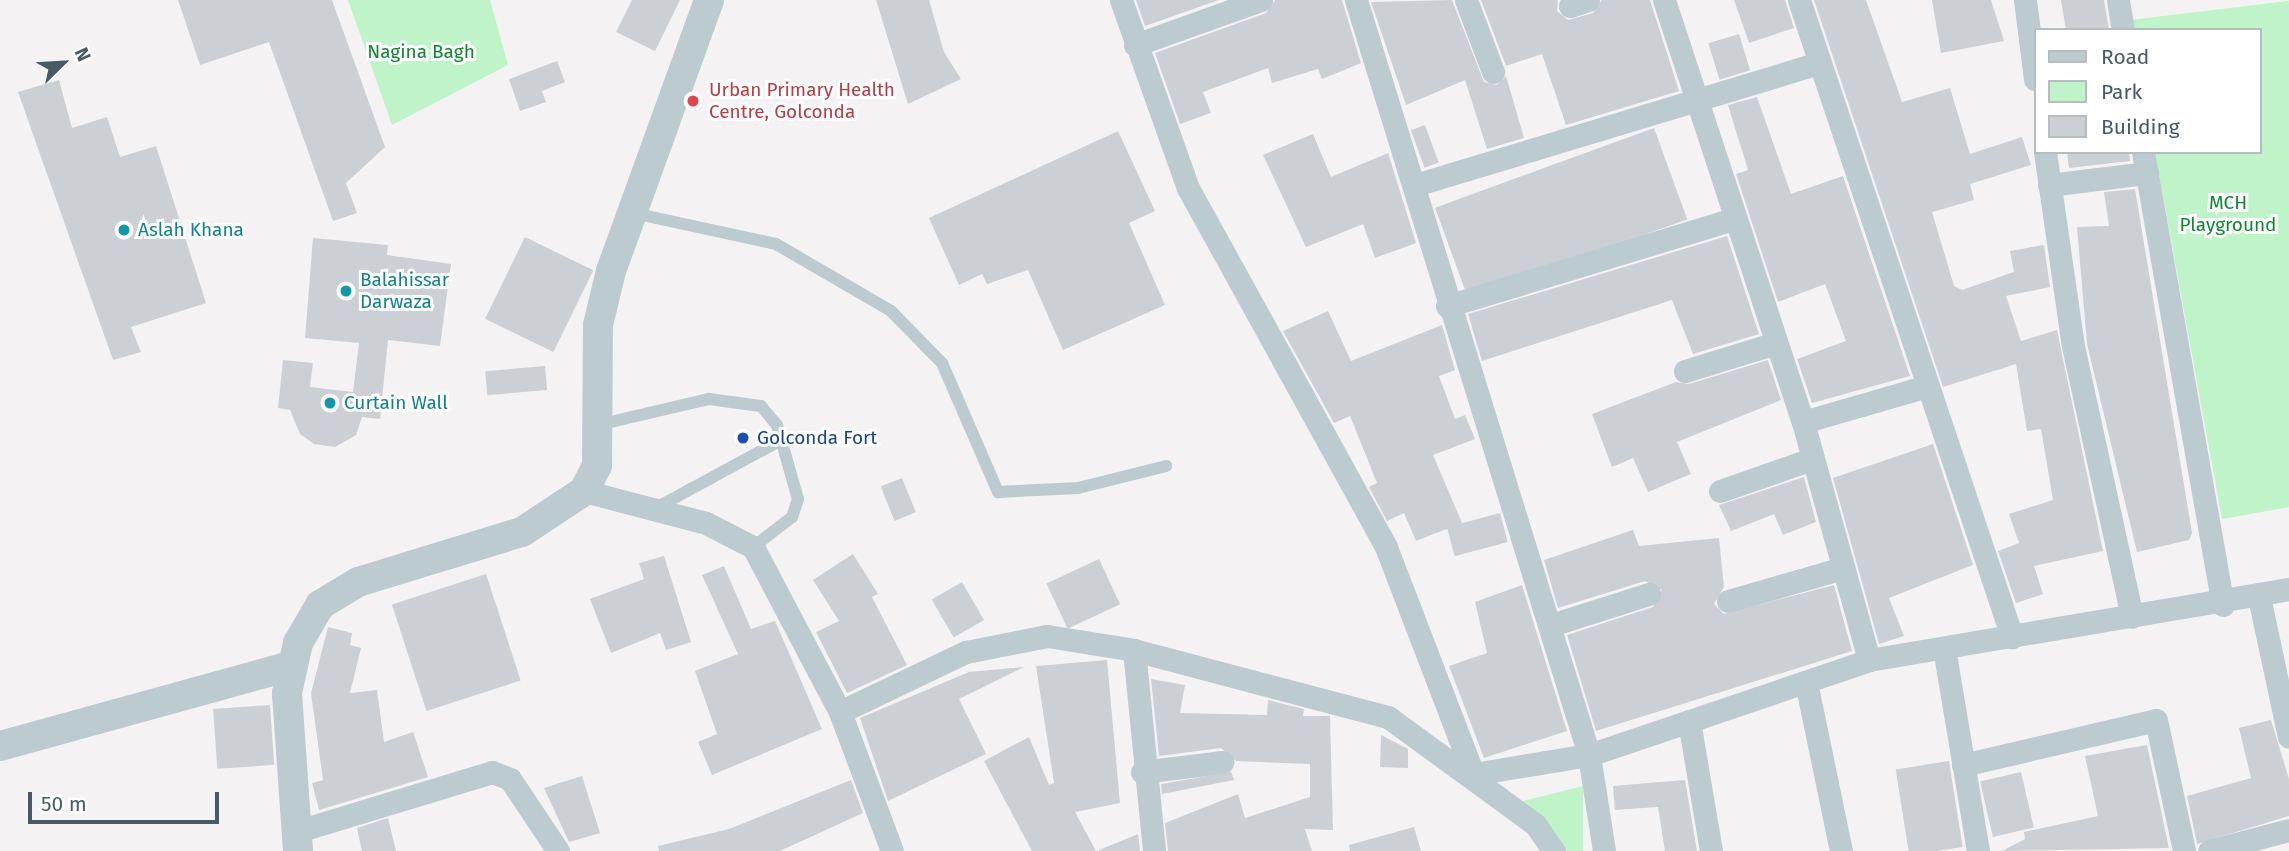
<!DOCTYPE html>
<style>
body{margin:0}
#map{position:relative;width:2289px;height:851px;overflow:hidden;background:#f4f2f2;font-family:"Fira Sans",sans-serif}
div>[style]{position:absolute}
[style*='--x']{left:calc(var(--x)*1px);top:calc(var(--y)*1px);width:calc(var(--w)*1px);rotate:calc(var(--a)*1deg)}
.green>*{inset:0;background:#bef4c7}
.building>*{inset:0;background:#ccd0d5;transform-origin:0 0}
.service>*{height:12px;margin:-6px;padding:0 6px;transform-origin:6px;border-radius:6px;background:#bccbd0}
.minor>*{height:23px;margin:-11.5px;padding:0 11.5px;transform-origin:11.5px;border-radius:11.5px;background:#bccbd0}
.tertiary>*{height:30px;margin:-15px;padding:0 15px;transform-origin:15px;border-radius:15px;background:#bccbd0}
.dots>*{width:19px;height:19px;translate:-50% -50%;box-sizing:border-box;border:4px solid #fff;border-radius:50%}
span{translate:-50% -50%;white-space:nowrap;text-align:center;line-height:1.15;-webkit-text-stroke:6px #fff;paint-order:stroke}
.park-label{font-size:19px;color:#0e872f}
.health-label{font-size:19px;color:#be3a42}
.left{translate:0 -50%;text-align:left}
.culture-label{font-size:19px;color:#0d838f}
.transit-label{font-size:19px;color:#164399}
.legend{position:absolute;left:2034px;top:28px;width:228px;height:126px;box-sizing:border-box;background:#fff;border:2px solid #b5bdc0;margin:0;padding:9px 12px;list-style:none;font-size:21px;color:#475b62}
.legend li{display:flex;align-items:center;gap:14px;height:35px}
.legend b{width:35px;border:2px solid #b5bdc0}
.north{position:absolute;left:28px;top:28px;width:70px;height:70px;-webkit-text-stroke:5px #fff;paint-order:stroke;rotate:66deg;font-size:19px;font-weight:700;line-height:28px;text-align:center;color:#475b62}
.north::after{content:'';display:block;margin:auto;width:24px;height:32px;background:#475b62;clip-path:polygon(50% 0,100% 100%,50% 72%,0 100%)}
.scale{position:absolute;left:28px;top:792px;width:191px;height:32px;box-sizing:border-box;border:4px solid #475b62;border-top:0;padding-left:9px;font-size:21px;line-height:24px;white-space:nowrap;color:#475b62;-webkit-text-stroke:5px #fff;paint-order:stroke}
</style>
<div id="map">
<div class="green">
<i style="clip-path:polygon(348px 0,490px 0,508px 65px,392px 125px)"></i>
<i style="clip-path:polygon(2289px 1px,2289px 507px,2222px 519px,2155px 152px,2259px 152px,2259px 30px,2132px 30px,2130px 20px)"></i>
<i style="clip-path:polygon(1583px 786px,1583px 851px,1567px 851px,1523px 801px)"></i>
</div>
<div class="building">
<i style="clip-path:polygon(178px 0,332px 0,385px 147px,346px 183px,357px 213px,333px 221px,269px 42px,200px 65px)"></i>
<i style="clip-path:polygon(632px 0,680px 0,655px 51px,616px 32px)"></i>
<i style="clip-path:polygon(876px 0,929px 0,944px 52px,961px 79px,908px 104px)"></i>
<i style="clip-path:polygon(1136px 0,1219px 0,1145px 26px)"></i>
<i style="clip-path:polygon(1275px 0,1342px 0,1361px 63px,1322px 79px,1318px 69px,1272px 83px,1268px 68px,1203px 92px,1211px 113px,1180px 124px,1155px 53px,1266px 13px)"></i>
<i style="clip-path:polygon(1452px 0,1484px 82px,1497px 85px,1506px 76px,1524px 138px,1487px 149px,1465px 80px,1406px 105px,1371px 2px)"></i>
<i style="clip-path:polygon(1481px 0,1558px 0,1557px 11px,1568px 20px,1593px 13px,1602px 0,1650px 0,1679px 91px,1566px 125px,1542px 54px,1506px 66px)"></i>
<i style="clip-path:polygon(1734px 0,1785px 0,1794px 28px,1749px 43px)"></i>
<i style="clip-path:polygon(1814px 0,1866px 0,1902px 102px,1950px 88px,1970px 154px,2022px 137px,2031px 165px,1970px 184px,1974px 200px,1932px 212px,1954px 286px,1962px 290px,2014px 272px,2010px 251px,2044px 245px,2050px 287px,2006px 296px,2021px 341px,2057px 330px,2103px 551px,2034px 566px,2043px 594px,2016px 603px,1998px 551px,2019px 543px,2009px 514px,2053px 500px,2041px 429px,2027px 431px,2016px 364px,1943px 387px)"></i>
<i style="clip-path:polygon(1932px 0,1991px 0,2004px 41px,1941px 53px)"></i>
<i style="clip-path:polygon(2061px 0,2104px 0,2109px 30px,2066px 30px)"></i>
<i style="left:1739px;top:34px;width:38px;height:32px;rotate:73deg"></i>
<i style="clip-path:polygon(557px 61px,565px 82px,542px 91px,546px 102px,520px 111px,509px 79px)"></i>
<i style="clip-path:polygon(59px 80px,72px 128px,107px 117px,120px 157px,156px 146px,206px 303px,131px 327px,141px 352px,113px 360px,18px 92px)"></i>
<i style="clip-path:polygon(1757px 97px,1791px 194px,1843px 176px,1910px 376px,1812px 403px,1797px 359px,1846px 341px,1825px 284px,1778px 302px,1736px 174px,1748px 170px,1728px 105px)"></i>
<i style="left:1425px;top:125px;width:40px;height:15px;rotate:70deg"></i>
<i style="left:1654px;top:128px;width:97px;height:233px;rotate:70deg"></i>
<i style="clip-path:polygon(1118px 131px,1155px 211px,1129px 223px,1165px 305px,1063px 350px,1028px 270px,987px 284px,982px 274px,959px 285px,929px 218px)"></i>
<i style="clip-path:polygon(1313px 134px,1331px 177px,1388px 153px,1416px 243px,1375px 258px,1363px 224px,1306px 247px,1263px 155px)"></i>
<i style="clip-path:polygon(2067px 152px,2129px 152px,2130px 161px,2069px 168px)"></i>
<i style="clip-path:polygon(2135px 189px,2192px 533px,2189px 540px,2137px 552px,2087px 344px,2077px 227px,2109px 226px,2104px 192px)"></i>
<i style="clip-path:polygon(1727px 236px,1759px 334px,1693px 354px,1672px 300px,1482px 361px,1468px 314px)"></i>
<i style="left:525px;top:237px;width:76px;height:91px;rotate:26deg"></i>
<i style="clip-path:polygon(313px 238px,388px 245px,387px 255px,451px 264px,440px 346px,388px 340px,380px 419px,362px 417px,356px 435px,335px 447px,314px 444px,300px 434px,290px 410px,278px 408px,283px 360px,313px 363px,310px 387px,353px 392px,359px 343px,305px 338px)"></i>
<i style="clip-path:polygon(1328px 311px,1351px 361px,1442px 325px,1455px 370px,1439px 376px,1455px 419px,1465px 415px,1475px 439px,1433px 455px,1462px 523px,1416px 541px,1404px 513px,1387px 521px,1369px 487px,1377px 483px,1350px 416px,1334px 423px,1283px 331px)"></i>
<i style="clip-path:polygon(1768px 360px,1781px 400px,1677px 442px,1691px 474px,1648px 492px,1633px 458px,1612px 467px,1592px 414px,1676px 382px,1689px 384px)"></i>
<i style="left:545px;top:366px;width:24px;height:60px;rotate:85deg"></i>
<i style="clip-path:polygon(1933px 444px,1973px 565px,1889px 598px,1904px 636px,1879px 644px,1833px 478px)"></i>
<i style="clip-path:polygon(1804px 477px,1816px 522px,1783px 535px,1774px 514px,1731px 531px,1719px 505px)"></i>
<i style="left:902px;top:478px;width:37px;height:23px;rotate:68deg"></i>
<i style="left:1500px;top:513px;width:30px;height:55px;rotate:75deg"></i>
<i style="clip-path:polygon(1633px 530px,1639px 546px,1719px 538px,1724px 587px,1714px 604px,1724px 614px,1834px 585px,1852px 651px,1596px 731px,1567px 635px,1653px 607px,1662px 590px,1645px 581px,1558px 608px,1544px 560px)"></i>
<i style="clip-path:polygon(853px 554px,878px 594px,872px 597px,907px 665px,847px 693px,816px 632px,839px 621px,813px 580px)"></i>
<i style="clip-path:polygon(664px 556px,691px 642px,666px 650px,660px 633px,611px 653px,590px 599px,644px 579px,639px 563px)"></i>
<i style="left:1099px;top:559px;width:50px;height:58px;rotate:65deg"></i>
<i style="clip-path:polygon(724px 566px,751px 629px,775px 621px,822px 729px,712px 775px,698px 742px,717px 734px,695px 671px,738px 654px,702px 575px)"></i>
<i style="left:486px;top:574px;width:112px;height:99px;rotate:72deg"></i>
<i style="left:962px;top:582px;width:44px;height:35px;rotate:60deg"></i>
<i style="clip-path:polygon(1522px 585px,1567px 731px,1484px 758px,1449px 666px,1487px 653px,1475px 602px)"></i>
<i style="clip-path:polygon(328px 627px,352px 633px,350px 645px,361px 648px,350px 693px,377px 690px,384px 742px,413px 732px,428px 777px,319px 810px,312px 783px,323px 780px,311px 693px)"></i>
<i style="clip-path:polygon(1107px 660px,1120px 803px,1075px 812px,1096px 851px,1032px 851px,984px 761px,1029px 737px,1049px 785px,1054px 783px,1036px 666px)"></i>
<i style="clip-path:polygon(1024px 667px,959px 699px,986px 754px,888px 801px,860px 718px,969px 672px)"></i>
<i style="clip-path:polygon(1151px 679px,1185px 685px,1180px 713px,1267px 715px,1268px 700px,1304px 709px,1303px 716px,1330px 716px,1333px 830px,1305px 829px,1312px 851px,1168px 851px,1165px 823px,1238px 794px,1245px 818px,1310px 797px,1310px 764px,1236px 761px,1221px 748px,1159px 756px)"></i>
<i style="left:270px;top:705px;width:60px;height:57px;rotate:86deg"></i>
<i style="clip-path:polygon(2271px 720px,2289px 779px,2289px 816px,2197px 844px,2187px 796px,2251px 778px,2239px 728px)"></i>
<i style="clip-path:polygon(1381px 735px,1408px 749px,1408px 768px,1380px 767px)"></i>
<i style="clip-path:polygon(2147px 745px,2169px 848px,2002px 851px,2025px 839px,2024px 832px,2098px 816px,2085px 756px)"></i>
<i style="left:1949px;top:761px;width:87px;height:54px;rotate:81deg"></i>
<i style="clip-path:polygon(1231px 772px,1234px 780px,1162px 794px,1161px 784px)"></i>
<i style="left:2021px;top:772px;width:57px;height:42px;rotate:77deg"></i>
<i style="clip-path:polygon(582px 776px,600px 833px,569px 842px,544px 788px)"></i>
<i style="clip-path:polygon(851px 780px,863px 813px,780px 851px,659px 851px,658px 846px,729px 829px)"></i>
<i style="clip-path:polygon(1685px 780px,1697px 851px,1665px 851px,1658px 807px,1615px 810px,1613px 786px)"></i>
<i style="clip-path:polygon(388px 818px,396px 851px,362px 851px,357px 828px)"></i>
<i style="clip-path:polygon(1414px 827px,1421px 851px,1350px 851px,1349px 845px)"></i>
<i style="clip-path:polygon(1138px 834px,1140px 851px,1099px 851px,1099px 850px)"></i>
</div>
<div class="service">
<i style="--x:633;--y:213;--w:146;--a:12.2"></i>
<i style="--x:776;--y:244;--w:133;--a:30.2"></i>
<i style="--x:891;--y:311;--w:73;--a:45.6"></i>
<i style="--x:942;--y:363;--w:141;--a:66.5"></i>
<i style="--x:998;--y:492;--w:80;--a:-2.9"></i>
<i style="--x:1078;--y:488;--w:91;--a:-14"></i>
<i style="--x:602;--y:424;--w:110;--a:-13.2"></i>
<i style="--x:709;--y:399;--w:52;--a:7.7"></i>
<i style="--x:761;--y:406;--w:25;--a:50"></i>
<i style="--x:777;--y:425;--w:77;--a:74.2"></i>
<i style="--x:798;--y:499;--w:19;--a:108"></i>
<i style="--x:792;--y:517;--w:49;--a:142.4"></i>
<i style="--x:654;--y:509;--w:147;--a:-28.5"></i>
</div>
<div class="minor">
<i style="--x:1121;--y:0;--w:200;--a:70.4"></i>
<i style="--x:1188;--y:188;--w:410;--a:61.1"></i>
<i style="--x:1386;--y:547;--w:243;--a:69"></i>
<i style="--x:1473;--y:774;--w:118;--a:-9.3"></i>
<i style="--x:1589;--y:755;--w:296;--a:-18.7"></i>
<i style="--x:1869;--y:660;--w:426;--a:-9.6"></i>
<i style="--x:1356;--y:0;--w:790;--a:72.85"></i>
<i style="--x:1589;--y:755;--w:97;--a:81.1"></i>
<i style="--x:1466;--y:0;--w:77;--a:69.4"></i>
<i style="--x:1664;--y:0;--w:444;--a:71.8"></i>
<i style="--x:1803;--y:422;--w:247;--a:74.5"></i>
<i style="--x:1799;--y:0;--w:672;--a:71.51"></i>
<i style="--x:2025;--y:0;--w:80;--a:82.8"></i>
<i style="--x:2118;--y:0;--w:30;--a:81"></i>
<i style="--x:1570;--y:6;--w:19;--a:-18"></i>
<i style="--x:1135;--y:45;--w:134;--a:-19.7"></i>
<i style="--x:2045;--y:152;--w:196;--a:81.8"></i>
<i style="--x:2073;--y:346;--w:277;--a:77.7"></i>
<i style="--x:2143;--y:152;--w:460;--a:80"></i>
<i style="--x:1415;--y:185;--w:420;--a:-16.8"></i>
<i style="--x:2049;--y:185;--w:99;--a:-7"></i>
<i style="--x:1447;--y:306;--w:300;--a:-16.9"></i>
<i style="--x:1685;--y:371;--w:95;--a:-17.1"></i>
<i style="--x:1803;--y:422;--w:126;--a:-16.1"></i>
<i style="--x:584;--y:491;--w:126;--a:14.7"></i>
<i style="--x:706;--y:523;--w:53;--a:27.1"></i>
<i style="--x:753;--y:547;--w:187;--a:62.2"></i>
<i style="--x:840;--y:712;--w:148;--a:69.5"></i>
<i style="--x:1720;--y:491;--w:94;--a:-19.2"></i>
<i style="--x:2259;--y:597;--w:143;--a:77.9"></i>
<i style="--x:1728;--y:601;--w:120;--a:-16"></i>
<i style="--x:1551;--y:625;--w:103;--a:-17.6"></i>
<i style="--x:1944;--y:648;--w:206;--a:80.5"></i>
<i style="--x:1134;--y:650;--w:202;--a:84.3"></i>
<i style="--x:1806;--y:682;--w:173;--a:78.3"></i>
<i style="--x:840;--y:712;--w:140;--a:-25.5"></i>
<i style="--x:966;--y:652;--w:83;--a:-11.2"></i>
<i style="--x:1047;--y:636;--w:88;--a:9.1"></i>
<i style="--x:1134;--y:650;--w:263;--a:14.8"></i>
<i style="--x:1388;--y:717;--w:182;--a:36.1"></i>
<i style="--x:1535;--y:824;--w:33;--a:55"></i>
<i style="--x:1689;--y:721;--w:132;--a:80.4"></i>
<i style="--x:1963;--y:765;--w:198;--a:-13.1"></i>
<i style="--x:2156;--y:720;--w:134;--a:77.9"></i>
<i style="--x:1142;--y:772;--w:81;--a:-7.1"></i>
<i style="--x:298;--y:831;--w:203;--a:-16.9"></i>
<i style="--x:492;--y:772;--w:19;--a:21"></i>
<i style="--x:510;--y:779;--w:87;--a:56.3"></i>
<i style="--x:2209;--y:851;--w:83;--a:-14.7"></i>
</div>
<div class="tertiary">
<i style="--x:0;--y:746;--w:301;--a:-15.4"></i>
<i style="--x:298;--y:851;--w:158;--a:-94"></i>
<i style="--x:287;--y:693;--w:51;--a:-77.6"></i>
<i style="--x:298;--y:643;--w:44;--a:-59.9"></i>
<i style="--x:320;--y:605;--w:44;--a:-31.2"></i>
<i style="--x:358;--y:582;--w:171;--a:-17"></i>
<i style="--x:522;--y:532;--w:74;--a:-33.5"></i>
<i style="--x:584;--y:491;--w:28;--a:-63"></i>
<i style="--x:597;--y:466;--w:141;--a:-89.6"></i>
<i style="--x:598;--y:325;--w:56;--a:-76.5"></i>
<i style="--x:611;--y:271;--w:288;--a:-70.1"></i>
</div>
<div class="dots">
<i style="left:693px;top:101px;background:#e0444e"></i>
<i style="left:124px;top:230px;background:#0f9aa8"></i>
<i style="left:346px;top:291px;background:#0f9aa8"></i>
<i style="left:330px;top:403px;background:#0f9aa8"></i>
<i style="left:743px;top:438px;background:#1a4fb4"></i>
</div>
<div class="park-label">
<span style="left:421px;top:52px">Nagina Bagh</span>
<span style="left:2228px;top:214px">MCH<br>Playground</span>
</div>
<div class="health-label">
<span class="left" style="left:709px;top:101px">Urban Primary Health<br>Centre, Golconda</span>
</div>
<div class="culture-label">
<span class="left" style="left:138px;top:230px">Aslah Khana</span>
<span class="left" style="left:360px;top:291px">Balahissar<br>Darwaza</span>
<span class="left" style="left:344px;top:403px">Curtain Wall</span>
</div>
<div class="transit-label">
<span class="left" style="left:757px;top:438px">Golconda Fort</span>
</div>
<ul class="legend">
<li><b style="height:9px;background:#bccbd0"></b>Road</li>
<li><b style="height:19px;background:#bef4c7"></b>Park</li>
<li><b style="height:19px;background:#ccd0d5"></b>Building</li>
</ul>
<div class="north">N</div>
<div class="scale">50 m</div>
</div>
